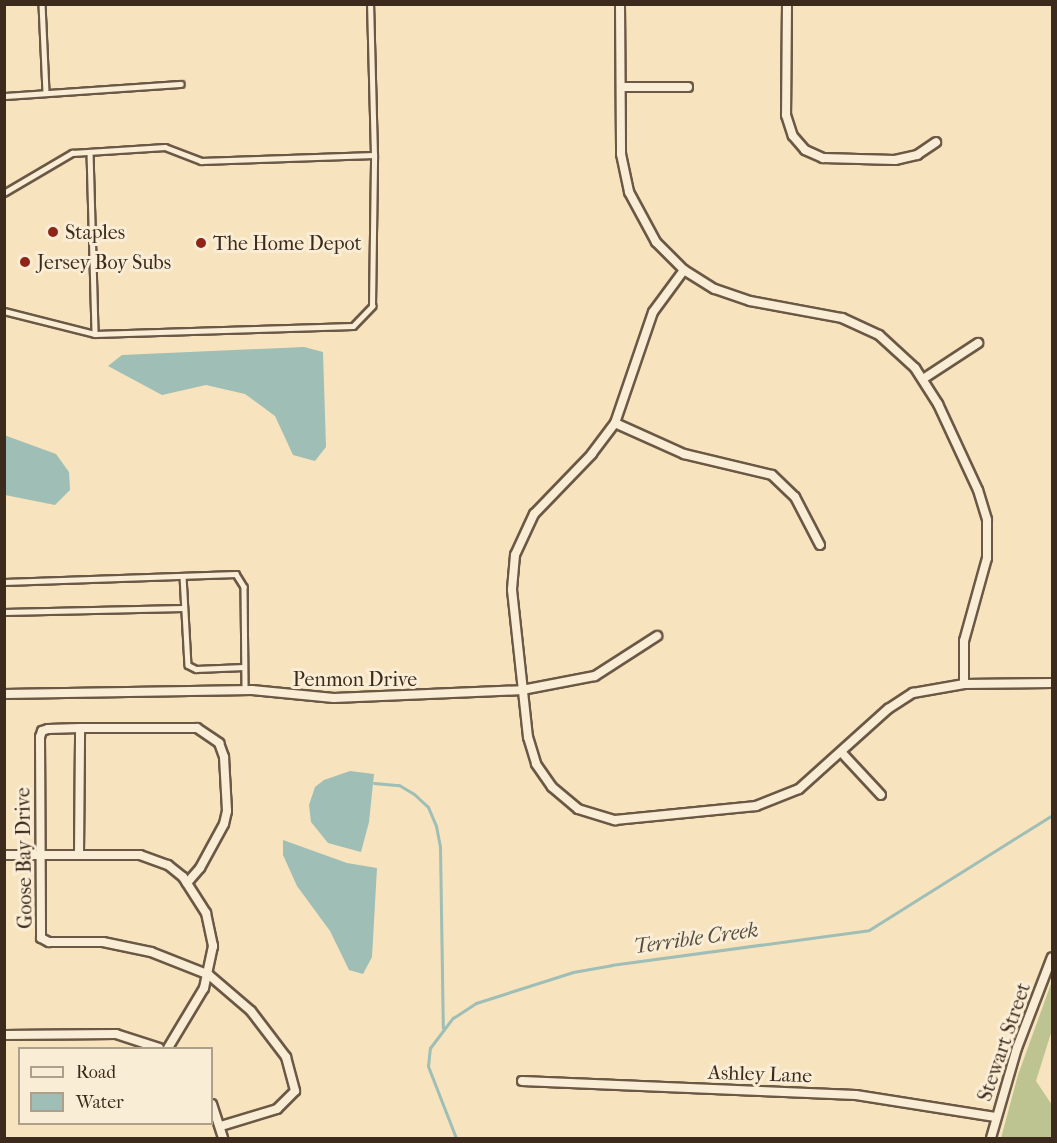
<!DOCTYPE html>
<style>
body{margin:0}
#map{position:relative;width:1057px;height:1143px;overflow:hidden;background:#f7e4be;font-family:"IM FELL French Canon",serif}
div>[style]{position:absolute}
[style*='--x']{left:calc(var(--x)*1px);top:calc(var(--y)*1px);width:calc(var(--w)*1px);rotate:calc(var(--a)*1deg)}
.green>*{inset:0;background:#bdc491}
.water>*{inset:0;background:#9ebeb6}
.stream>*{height:3px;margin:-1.5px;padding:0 1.5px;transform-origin:1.5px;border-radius:1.5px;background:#9ebeb6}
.roads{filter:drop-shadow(2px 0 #6b5845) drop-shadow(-2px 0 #6b5845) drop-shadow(0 2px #6b5845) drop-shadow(0 -2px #6b5845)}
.lane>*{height:4.5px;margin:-2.25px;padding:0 2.25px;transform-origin:2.25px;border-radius:2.25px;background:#faedd5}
.street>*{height:8px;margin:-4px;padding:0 4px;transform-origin:4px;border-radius:4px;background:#faedd5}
.dots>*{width:16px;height:16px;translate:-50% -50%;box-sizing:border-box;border:3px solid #faedd5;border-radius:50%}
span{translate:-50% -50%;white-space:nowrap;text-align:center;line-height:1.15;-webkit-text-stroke:6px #faedd5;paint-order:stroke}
.poi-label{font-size:20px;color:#3c2a1d}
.left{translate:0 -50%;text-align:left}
.street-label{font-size:20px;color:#3c2a1d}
.water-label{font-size:21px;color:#544f43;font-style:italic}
.frame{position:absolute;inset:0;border:6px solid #3c2a1d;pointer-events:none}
.legend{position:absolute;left:18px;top:1047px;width:195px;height:78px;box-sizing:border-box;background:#faedd5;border:2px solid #ae9f8b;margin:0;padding:8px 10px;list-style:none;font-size:18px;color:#3c2a1d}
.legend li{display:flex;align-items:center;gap:12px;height:30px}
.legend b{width:30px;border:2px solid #ae9f8b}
</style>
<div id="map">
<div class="green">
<i style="clip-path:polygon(1052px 981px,1052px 1030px,1036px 1081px,1052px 1105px,1052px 1138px,1001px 1138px,1018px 1075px)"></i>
</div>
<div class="water">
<i style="clip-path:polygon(304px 347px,323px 352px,326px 447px,315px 461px,293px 455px,275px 416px,245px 394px,206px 385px,162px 395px,108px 366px,122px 355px)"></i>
<i style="clip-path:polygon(4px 435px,56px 454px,69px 472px,70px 490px,55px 505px,5px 495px)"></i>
<i style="clip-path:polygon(350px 771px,374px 774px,369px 822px,361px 852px,328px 843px,311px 822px,309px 805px,315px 787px,324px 780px)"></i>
<i style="clip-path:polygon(283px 840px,347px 863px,377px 868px,372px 957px,363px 974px,349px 970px,330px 931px,297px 886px,283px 855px)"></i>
</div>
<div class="stream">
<i style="--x:374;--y:783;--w:25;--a:5"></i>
<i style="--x:399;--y:785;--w:17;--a:31"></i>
<i style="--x:414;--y:794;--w:19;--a:43"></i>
<i style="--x:428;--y:807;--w:21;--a:67"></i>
<i style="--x:436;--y:826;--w:21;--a:79"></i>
<i style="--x:440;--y:847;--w:181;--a:89.1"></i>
<i style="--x:456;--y:1138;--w:77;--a:-111.3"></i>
<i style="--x:428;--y:1066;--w:18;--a:-84"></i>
<i style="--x:430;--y:1048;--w:38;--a:-53"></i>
<i style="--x:453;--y:1018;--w:27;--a:-33"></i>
<i style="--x:476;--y:1003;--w:102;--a:-17.7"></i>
<i style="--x:573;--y:972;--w:39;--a:-10"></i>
<i style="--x:611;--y:965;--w:260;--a:-7.7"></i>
<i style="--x:869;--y:930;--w:216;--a:-32.1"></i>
</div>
<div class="roads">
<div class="lane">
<i style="--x:42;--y:4;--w:88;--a:87.4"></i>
<i style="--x:4;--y:96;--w:177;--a:-3.9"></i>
<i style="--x:90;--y:152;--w:182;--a:88.4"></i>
<i style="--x:4;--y:193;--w:79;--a:-30.5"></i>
<i style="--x:72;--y:153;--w:93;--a:-3.7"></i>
<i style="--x:165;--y:147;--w:39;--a:21"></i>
<i style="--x:201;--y:161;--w:173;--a:-2"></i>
<i style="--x:4;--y:311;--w:94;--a:14.2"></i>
<i style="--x:95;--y:334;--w:258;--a:-1.8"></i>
<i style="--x:353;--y:326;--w:28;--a:-46"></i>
<i style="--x:372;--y:306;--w:151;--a:-89.2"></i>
<i style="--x:374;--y:155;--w:151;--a:-91.5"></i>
<i style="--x:183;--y:576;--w:89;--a:86.8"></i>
<i style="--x:188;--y:665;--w:9;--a:27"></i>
<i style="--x:196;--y:669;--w:48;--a:-2.4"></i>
<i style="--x:4;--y:582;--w:232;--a:-2"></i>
<i style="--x:236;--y:574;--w:15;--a:58"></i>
<i style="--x:244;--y:587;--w:104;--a:89.4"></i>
<i style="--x:4;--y:612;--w:179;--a:-1.3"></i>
</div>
<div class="street">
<i style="--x:620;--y:4;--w:150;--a:89.6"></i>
<i style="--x:621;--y:154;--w:39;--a:78"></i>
<i style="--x:629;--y:192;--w:57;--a:61.6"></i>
<i style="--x:656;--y:242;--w:40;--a:45"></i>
<i style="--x:684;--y:270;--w:36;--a:32"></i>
<i style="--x:715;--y:289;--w:37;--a:19"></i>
<i style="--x:750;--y:301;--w:94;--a:10.5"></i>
<i style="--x:842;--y:318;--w:41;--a:24.7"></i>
<i style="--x:879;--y:335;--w:49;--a:42.5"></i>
<i style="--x:915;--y:368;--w:43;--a:57.4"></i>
<i style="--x:938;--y:404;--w:95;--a:65.1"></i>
<i style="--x:978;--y:490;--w:31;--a:73"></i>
<i style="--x:987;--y:520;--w:38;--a:90"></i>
<i style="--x:987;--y:558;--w:86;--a:105.5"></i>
<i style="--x:964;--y:641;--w:43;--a:90"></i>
<i style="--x:787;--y:4;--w:111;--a:90.5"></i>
<i style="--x:786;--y:115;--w:22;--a:72"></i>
<i style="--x:793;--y:136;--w:18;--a:49"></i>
<i style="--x:805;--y:150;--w:20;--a:24"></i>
<i style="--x:823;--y:158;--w:72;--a:1.6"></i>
<i style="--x:895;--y:160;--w:23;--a:-13"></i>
<i style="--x:917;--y:155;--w:23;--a:-34"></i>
<i style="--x:621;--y:87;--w:67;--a:0"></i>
<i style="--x:684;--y:270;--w:52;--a:126.4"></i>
<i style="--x:653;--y:312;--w:117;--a:108.9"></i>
<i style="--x:615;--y:423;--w:39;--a:127"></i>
<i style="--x:592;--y:454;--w:83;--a:134"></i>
<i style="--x:534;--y:514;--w:45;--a:114.9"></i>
<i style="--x:515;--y:555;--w:35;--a:95"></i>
<i style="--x:512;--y:590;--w:148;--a:83.8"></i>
<i style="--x:528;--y:737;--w:28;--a:73"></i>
<i style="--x:536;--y:764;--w:28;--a:55"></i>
<i style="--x:552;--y:787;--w:34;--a:40"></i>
<i style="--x:578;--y:809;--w:39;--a:17"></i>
<i style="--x:615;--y:820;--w:142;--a:-5.7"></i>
<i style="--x:756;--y:806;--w:46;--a:-21.6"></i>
<i style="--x:799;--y:789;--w:120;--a:-42"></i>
<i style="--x:888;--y:709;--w:30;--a:-33"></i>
<i style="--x:913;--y:693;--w:52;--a:-10"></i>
<i style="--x:964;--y:684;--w:88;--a:-0.7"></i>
<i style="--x:923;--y:379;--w:66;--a:-33.2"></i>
<i style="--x:615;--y:423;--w:76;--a:24.2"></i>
<i style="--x:684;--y:454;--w:90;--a:13.4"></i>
<i style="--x:772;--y:475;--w:32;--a:44"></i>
<i style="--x:795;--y:497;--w:54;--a:62.5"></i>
<i style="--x:4;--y:694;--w:248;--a:-0.9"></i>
<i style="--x:252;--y:690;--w:82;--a:5.6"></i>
<i style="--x:334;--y:698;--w:188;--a:-2.4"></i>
<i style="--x:522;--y:690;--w:74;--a:-10.9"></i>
<i style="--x:595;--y:676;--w:74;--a:-32.8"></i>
<i style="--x:80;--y:728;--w:32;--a:178"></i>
<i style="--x:48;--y:729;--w:6;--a:162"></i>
<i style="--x:42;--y:731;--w:6;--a:108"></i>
<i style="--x:40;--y:737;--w:201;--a:89.7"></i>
<i style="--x:41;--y:938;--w:9;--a:27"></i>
<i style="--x:49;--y:942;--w:54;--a:0"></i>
<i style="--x:103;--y:942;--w:49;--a:11.8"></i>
<i style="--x:151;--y:952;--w:62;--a:21.6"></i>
<i style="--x:209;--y:975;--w:55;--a:40.6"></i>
<i style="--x:251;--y:1011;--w:58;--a:52.7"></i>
<i style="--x:286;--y:1057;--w:35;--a:75"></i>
<i style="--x:295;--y:1091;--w:25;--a:135"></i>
<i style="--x:277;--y:1109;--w:59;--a:163.1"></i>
<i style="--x:842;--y:753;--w:57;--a:47.1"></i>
<i style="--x:79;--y:854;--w:126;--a:-89.5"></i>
<i style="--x:80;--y:728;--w:117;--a:0"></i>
<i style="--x:197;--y:728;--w:27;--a:34"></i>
<i style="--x:219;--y:743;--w:15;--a:70"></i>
<i style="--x:224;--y:757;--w:54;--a:86.8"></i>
<i style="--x:227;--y:811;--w:13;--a:103"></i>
<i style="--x:224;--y:824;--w:50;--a:118.6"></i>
<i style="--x:200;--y:868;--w:20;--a:131"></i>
<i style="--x:4;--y:855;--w:136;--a:0"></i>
<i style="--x:140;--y:855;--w:30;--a:20"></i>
<i style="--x:168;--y:865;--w:19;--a:39"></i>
<i style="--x:183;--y:877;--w:43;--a:57.4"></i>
<i style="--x:206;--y:913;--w:34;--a:78"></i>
<i style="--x:213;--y:946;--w:43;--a:102.1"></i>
<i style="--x:204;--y:988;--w:70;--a:121"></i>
<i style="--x:4;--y:1035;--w:112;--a:-0.5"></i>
<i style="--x:116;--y:1034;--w:45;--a:18"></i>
<i style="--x:522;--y:1081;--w:334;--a:2.4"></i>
<i style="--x:856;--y:1095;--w:141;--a:9"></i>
<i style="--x:212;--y:1104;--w:36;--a:72"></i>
<i style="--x:991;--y:1138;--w:94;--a:-73.9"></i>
<i style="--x:1017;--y:1048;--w:97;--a:-69"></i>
</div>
</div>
<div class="dots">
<i style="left:53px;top:232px;background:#8f2418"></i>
<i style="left:201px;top:243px;background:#8f2418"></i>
<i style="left:25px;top:262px;background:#8f2418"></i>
</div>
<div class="poi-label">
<span class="left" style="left:65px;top:232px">Staples</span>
<span class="left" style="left:213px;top:243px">The Home Depot</span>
<span class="left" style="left:37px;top:262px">Jersey Boy Subs</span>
</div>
<div class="street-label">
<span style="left:355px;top:679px">Penmon Drive</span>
<span style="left:24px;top:858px;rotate:-91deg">Goose Bay Drive</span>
<span style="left:1004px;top:1042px;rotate:-71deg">Stewart Street</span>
<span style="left:760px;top:1074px;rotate:2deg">Ashley Lane</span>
</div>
<div class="water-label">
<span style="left:696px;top:938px;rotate:-8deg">Terrible Creek</span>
</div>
<div class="frame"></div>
<ul class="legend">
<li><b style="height:8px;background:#faedd5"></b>Road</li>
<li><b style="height:16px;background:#9ebeb6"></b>Water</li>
</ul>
</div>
